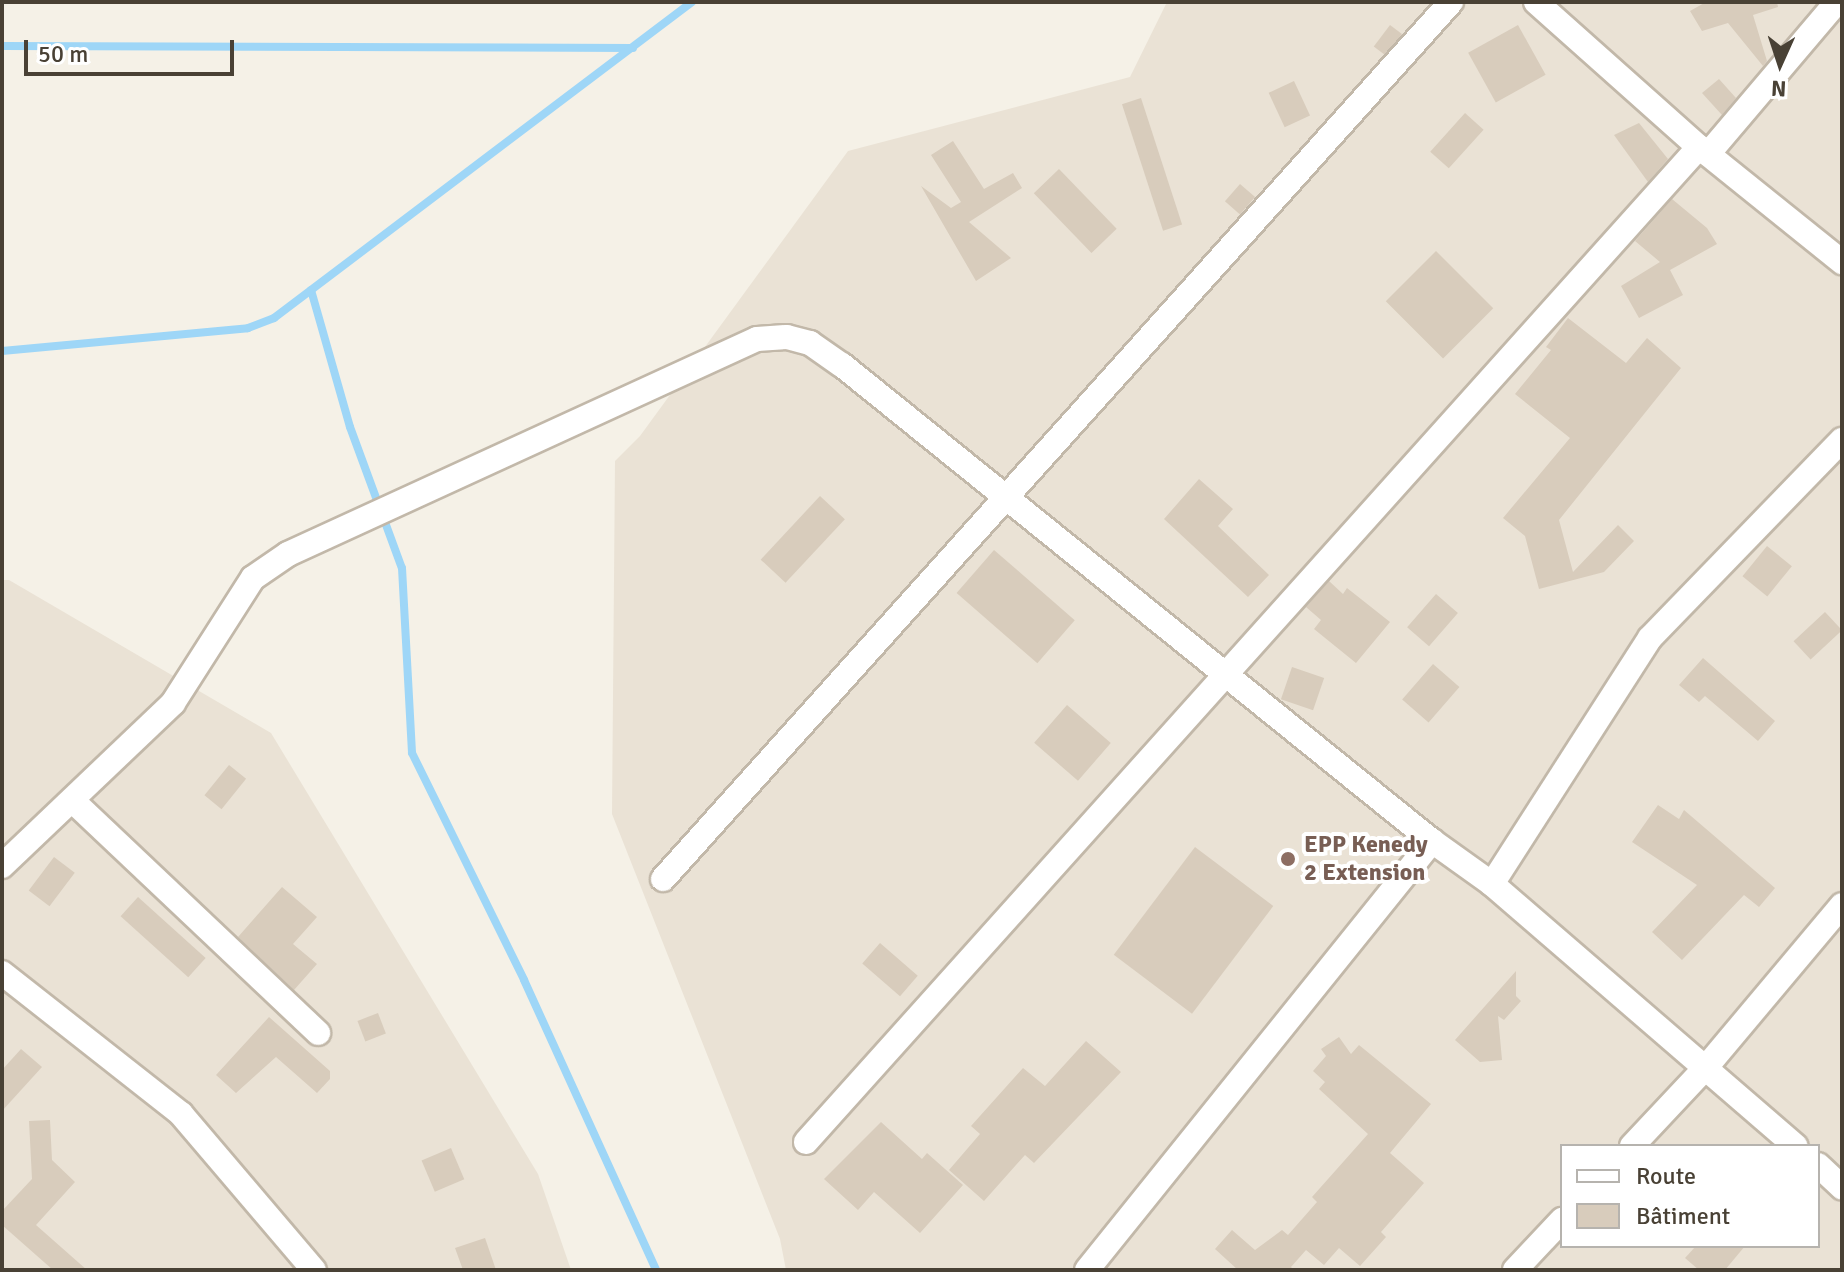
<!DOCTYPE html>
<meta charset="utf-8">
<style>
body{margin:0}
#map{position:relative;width:1844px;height:1272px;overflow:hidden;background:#f5f1e7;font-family:Signika,sans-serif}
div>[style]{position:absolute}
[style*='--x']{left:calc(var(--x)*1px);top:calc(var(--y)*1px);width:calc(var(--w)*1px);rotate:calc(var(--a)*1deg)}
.residential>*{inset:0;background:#eae2d5}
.stream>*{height:8px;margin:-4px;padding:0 4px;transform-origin:4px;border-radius:4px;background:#9ed6f7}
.building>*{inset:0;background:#d8ccbc;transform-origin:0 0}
.roads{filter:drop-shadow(2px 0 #c2b8a9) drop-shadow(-2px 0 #c2b8a9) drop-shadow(0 2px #c2b8a9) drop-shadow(0 -2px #c2b8a9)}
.street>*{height:24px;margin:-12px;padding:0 12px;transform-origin:12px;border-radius:12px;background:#fff}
.dots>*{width:22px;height:22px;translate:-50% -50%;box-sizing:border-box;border:4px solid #fff;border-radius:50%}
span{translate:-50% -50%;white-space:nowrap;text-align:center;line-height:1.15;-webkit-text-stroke:8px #fff;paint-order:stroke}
.education-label{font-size:24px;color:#785e54;font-weight:700}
.left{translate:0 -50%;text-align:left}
.frame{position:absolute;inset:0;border:4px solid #494135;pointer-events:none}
.legend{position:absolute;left:1560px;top:1144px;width:260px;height:104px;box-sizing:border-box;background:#fff;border:2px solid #b6b3ae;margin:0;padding:10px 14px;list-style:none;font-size:24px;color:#494135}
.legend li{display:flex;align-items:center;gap:16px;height:40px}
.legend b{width:40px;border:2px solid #b6b3ae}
.north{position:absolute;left:1740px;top:24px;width:80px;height:80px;-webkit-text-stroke:6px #fff;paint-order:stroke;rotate:183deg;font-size:22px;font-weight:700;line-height:32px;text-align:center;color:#494135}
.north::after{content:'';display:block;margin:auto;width:28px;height:36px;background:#494135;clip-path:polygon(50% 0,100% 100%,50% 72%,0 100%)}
.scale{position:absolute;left:24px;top:40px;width:210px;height:36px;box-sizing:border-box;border:4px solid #494135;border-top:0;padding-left:10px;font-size:24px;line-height:28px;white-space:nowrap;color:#494135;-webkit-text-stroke:6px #fff;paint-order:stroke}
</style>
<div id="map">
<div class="residential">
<i style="clip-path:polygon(evenodd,1167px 2px,1842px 2px,1842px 1270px,786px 1270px,780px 1239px,612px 814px,615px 461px,640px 436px,848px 151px,1130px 77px,1167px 2px,1562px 1146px,1818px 1146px,1818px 1246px,1562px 1246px,1562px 1146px)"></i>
<i style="clip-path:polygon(2px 580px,9px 580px,271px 733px,538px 1174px,571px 1270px,2px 1270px)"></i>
</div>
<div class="stream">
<i style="--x:2;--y:46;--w:631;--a:0.18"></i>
<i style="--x:311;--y:290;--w:142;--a:74.1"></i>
<i style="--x:350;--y:427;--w:150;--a:69.8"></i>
<i style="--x:402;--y:568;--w:185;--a:86.9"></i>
<i style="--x:412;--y:753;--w:253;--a:63.7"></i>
<i style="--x:524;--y:980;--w:319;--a:65.5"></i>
<i style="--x:2;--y:351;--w:247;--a:-5.3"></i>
<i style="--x:248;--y:328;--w:28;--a:-21"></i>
<i style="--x:274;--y:318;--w:524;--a:-37.09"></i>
</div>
<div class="building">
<i style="clip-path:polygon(1706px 2px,1777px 2px,1778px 7px,1753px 15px,1767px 61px,1763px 66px,1728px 23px,1702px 31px,1690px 11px)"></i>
<i style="left:1390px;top:25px;width:15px;height:27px;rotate:37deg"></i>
<i style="left:1518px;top:25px;width:57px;height:57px;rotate:61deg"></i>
<i style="clip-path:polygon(1719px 79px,1736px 98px,1722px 115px,1702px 93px)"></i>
<i style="left:1294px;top:81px;width:38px;height:28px;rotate:65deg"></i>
<i style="left:1141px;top:98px;width:133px;height:20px;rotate:72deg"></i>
<i style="left:1465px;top:113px;width:25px;height:52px;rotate:42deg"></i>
<i style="clip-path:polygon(1639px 123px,1668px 159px,1648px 182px,1614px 135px)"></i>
<i style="clip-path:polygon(953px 141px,984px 189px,1013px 173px,1022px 188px,969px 222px,1011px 258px,976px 281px,921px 186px,951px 208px,961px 202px,931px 155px)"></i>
<i style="left:1059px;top:169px;width:83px;height:35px;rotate:46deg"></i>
<i style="left:1240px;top:184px;width:20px;height:23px;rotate:41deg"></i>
<i style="clip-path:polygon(1672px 199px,1707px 228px,1717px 244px,1670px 270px,1683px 295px,1639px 318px,1621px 286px,1660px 262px,1635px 241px)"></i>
<i style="left:1436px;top:251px;width:81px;height:71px;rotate:45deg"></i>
<i style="clip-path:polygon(1568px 318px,1626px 363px,1647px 338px,1681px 368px,1559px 520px,1573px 572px,1618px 525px,1634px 541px,1604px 572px,1539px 589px,1525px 536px,1503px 518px,1570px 438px,1515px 394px,1551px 350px,1546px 347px)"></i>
<i style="clip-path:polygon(1199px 479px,1233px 509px,1218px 526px,1269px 575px,1248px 597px,1164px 519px)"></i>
<i style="left:820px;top:496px;width:34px;height:87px;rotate:43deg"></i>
<i style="left:1767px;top:546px;width:32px;height:39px;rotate:39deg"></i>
<i style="left:994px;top:550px;width:107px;height:57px;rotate:41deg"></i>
<i style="clip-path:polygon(1329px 581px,1343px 594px,1347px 588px,1390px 622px,1356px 663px,1314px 629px,1321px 620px,1306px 607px)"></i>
<i style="left:1436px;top:594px;width:29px;height:44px;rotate:41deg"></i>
<i style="left:1825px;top:612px;width:25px;height:43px;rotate:47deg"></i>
<i style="clip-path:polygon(1703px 658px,1775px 721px,1758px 741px,1705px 696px,1699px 702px,1679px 685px)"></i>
<i style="left:1433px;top:664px;width:35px;height:47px;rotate:41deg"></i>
<i style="left:1292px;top:667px;width:34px;height:34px;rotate:19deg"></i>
<i style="left:1067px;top:705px;width:58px;height:50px;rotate:41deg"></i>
<i style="left:229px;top:765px;width:22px;height:39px;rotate:39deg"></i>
<i style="clip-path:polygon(1658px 805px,1679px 819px,1684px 810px,1775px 888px,1759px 907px,1744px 895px,1682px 960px,1652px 932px,1697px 885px,1632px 842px)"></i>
<i style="left:1195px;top:847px;width:98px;height:135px;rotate:37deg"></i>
<i style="left:54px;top:857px;width:26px;height:42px;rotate:37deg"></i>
<i style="clip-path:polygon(282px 887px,317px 917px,293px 944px,317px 964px,294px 990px,238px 937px)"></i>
<i style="left:138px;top:897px;width:91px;height:26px;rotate:42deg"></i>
<i style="left:880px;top:943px;width:50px;height:27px;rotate:41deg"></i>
<i style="clip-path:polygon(1516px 971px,1516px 996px,1521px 1001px,1504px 1020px,1498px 1016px,1502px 1060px,1480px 1062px,1455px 1040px)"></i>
<i style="left:378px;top:1013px;width:22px;height:22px;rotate:69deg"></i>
<i style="clip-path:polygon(269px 1017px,330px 1071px,330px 1079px,317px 1093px,276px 1057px,236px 1093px,216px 1075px)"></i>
<i style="clip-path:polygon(1339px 1037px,1351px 1054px,1359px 1045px,1431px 1104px,1390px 1153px,1424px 1183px,1381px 1232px,1386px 1237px,1360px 1266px,1339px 1248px,1324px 1265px,1306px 1250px,1291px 1267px,1294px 1270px,1238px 1270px,1215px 1249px,1232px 1230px,1255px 1250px,1282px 1230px,1288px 1235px,1317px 1202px,1312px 1197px,1368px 1134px,1319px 1089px,1325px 1082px,1313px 1071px,1326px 1056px,1321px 1049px)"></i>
<i style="clip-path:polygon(1086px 1041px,1121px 1072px,1034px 1163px,1025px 1155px,984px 1201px,949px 1170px,980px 1134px,971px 1126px,1023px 1068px,1045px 1086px)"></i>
<i style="clip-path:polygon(21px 1049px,42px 1067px,2px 1111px,2px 1070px)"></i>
<i style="clip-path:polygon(50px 1120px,52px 1160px,75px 1182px,36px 1225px,87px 1270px,53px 1270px,2px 1225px,2px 1211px,32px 1179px,29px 1121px)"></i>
<i style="clip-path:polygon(881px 1122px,922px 1159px,927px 1153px,963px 1185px,920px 1233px,874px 1192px,858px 1210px,824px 1179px)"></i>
<i style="left:451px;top:1148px;width:34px;height:32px;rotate:67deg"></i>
<i style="clip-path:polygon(485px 1238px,496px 1270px,463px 1270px,455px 1248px)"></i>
<i style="clip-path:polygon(1696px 1246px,1745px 1246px,1725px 1270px,1699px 1270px,1685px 1258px)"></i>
</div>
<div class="roads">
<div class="street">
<i style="--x:1536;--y:2;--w:218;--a:41.7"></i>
<i style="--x:1708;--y:154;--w:199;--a:-49.7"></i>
<i style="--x:74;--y:802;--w:336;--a:43.4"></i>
<i style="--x:2;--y:866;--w:236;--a:-43.6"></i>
<i style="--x:173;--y:703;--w:148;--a:-57.4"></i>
<i style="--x:253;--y:578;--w:42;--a:-34.4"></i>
<i style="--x:288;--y:554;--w:516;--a:-24.63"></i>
<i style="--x:757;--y:339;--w:30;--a:-4"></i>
<i style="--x:787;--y:337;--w:24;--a:15"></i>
<i style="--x:810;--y:343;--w:39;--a:35"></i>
<i style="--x:842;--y:365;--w:758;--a:38.9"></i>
<i style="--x:1432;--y:841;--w:74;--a:35.6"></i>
<i style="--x:1492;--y:884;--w:401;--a:40.8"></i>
<i style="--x:663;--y:879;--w:1179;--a:-48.06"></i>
<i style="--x:1492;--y:884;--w:292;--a:-57.3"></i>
<i style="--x:1650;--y:638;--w:276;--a:-45.9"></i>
<i style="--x:2;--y:973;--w:228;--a:38.2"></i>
<i style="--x:181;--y:1114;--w:205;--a:49.6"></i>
<i style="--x:806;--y:1142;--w:1337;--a:-48.09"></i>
<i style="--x:1699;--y:147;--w:184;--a:38.8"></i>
<i style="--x:1632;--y:1146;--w:110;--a:-46.8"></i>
<i style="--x:1707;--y:1066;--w:210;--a:-50"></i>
<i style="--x:1818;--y:1165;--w:33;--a:43"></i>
<i style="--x:1087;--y:1270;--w:551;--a:-51.19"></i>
<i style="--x:1515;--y:1270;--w:69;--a:-46.8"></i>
</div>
</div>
<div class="dots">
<i style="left:1288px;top:859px;background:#8d6e63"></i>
</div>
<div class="education-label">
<span class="left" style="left:1304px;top:859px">EPP Kenedy<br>2 Extension</span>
</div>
<div class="frame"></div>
<ul class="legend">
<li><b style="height:10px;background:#fff"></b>Route</li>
<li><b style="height:22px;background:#d8ccbc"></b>Bâtiment</li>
</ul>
<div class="north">N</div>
<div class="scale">50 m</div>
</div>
